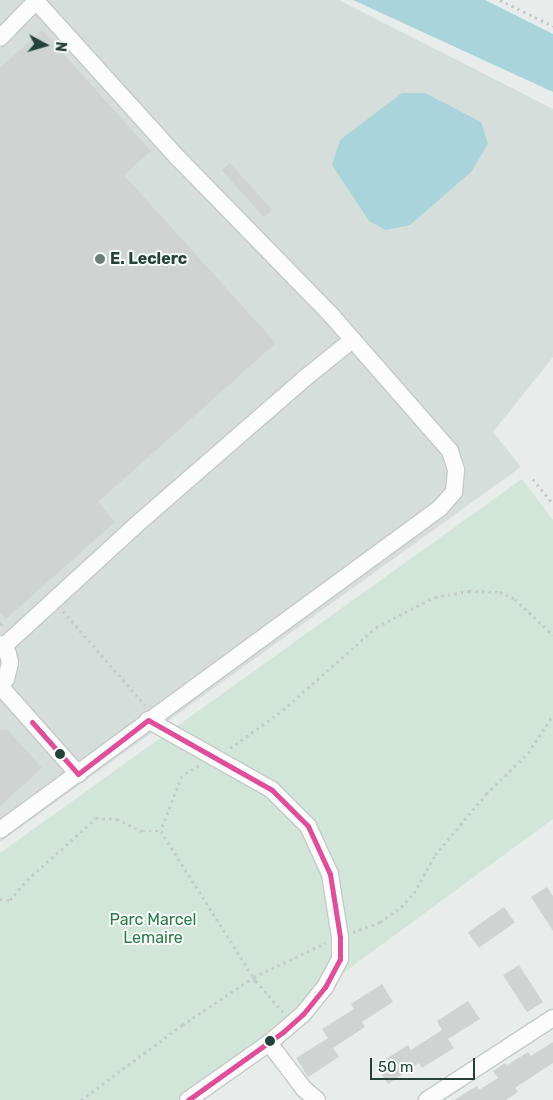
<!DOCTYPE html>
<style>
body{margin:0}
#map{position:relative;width:553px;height:1100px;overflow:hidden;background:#e8edeb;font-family:Rubik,sans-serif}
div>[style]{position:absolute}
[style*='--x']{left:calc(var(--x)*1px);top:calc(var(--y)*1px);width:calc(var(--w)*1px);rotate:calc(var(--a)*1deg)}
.built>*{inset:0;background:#d6dedb}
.green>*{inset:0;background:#d1e6d8}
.water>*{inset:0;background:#a9d4db}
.building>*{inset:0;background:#cfd4d2;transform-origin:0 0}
.path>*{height:2.5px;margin-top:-1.25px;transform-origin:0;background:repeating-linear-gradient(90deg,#c3ccca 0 2.5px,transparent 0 6.5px)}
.roads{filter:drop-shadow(1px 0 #c5cac8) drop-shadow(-1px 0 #c5cac8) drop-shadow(0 1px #c5cac8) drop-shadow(0 -1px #c5cac8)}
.minor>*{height:16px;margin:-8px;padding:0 8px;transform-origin:8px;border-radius:8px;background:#fcfcfc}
.bus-1>*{height:5px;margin:-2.5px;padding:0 2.5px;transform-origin:2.5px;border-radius:2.5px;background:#e04d9a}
.dots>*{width:14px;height:14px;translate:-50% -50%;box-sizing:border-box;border:2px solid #f7fbf9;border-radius:50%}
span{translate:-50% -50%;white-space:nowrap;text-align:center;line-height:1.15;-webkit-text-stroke:4px #f7fbf9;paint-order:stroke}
.poi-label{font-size:16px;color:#24423a;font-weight:700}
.left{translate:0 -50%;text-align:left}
.park-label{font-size:16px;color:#2d7a4b}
.north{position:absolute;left:20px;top:20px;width:50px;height:50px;-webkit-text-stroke:4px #f7fbf9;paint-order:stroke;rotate:96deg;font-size:14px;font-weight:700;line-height:20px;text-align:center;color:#24423a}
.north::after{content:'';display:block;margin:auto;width:18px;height:22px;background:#24423a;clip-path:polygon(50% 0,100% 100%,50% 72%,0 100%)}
.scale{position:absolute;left:370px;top:1058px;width:105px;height:22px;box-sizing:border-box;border:2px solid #24423a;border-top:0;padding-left:6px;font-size:15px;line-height:18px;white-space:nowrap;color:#24423a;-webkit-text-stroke:4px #f7fbf9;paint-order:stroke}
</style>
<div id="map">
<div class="built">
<i style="clip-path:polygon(0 0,339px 0,553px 109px,553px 357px,493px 432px,521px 467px,0 842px)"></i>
</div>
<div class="green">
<i style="clip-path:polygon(522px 479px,553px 520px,553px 819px,354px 965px,285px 1022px,177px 1100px,0 1100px,0 853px)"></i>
</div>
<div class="water">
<i style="clip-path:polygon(353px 0,485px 0,553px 34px,553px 92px)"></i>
<i style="clip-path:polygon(402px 93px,425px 93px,481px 122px,488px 144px,471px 172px,410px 225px,386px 230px,369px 221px,332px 165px,340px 140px)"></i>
</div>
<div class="building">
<i style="clip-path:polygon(42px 30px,151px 151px,124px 175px,276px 343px,98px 502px,115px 522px,6px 619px,0 612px,0 68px)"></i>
<i style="left:230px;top:163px;width:63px;height:11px;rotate:48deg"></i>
<i style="clip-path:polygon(0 729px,8px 730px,42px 768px,0 806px)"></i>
<i style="clip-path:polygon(547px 887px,553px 896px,553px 931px,531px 897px)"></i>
<i style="left:504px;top:907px;width:19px;height:44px;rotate:55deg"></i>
<i style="left:519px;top:965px;width:44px;height:19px;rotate:57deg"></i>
<i style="clip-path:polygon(382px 984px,393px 1002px,362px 1022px,365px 1027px,333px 1048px,339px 1057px,308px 1077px,296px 1058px,328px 1038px,322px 1029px,354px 1009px,351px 1004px)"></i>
<i style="clip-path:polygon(468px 1001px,480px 1019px,448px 1039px,454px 1048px,422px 1068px,419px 1063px,388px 1084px,376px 1065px,408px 1045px,411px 1050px,442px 1030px,437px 1021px)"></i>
<i style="clip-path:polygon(553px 1042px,553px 1063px,515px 1088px,518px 1092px,506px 1100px,454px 1100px,477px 1086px,479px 1090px,498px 1078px,493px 1071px,505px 1063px,507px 1065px,528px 1052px,531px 1056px)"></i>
</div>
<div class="path">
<i style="--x:500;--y:0;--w:59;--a:26.1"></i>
<i style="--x:533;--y:479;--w:32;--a:51"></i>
<i style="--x:63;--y:611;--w:125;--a:48.9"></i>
<i style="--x:0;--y:624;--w:6;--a:-9"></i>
<i style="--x:230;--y:748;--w:65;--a:-35.6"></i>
<i style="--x:283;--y:710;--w:125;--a:-41.7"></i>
<i style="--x:376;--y:627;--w:66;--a:-27"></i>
<i style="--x:435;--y:597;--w:35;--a:-10"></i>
<i style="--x:469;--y:591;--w:31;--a:2"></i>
<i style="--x:500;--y:592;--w:17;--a:25"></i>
<i style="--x:515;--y:599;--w:52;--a:43.5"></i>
<i style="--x:199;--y:766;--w:20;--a:150"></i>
<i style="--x:182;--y:776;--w:59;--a:110.9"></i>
<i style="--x:161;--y:831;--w:178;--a:57.7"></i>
<i style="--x:256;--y:981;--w:41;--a:48.9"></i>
<i style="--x:0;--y:899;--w:10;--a:6"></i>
<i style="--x:10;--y:900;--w:26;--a:-50"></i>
<i style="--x:27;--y:880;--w:93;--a:-41.9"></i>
<i style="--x:96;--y:818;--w:21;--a:3"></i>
<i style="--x:117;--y:819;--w:28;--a:26"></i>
<i style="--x:142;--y:831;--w:19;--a:0"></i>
<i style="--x:353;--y:932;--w:29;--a:-20"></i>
<i style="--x:380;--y:922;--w:26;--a:-36"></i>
<i style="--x:401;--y:907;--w:19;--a:-47"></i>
<i style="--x:414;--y:893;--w:43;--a:-61.1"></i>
<i style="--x:435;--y:855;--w:80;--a:-50.1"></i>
<i style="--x:486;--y:794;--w:59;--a:-44.3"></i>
<i style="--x:528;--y:753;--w:45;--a:-56.7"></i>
<i style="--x:81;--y:1100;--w:126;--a:-36.6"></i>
<i style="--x:182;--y:1025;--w:87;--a:-33.7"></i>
<i style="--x:254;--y:977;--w:79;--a:-25.6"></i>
</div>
<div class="roads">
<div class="minor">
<i style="--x:0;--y:38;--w:52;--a:-45.8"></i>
<i style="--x:36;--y:1;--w:212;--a:47.9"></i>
<i style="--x:178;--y:158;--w:221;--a:45.7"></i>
<i style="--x:332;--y:316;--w:179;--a:48.8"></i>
<i style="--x:450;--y:451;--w:20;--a:72"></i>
<i style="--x:456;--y:470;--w:22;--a:95"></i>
<i style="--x:454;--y:492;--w:21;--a:131"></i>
<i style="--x:440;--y:508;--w:545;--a:143.8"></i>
<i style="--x:0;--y:644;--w:13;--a:51"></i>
<i style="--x:8;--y:654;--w:9;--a:77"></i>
<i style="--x:10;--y:663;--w:16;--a:104"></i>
<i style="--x:6;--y:679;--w:9;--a:131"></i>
<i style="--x:3;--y:647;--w:180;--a:-42.5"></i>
<i style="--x:136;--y:525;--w:224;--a:-41"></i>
<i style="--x:305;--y:378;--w:59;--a:-38.8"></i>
<i style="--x:0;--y:686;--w:118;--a:48.4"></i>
<i style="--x:148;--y:720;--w:142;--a:29.4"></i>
<i style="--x:272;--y:790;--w:51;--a:45"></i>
<i style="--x:308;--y:826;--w:53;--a:65.4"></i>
<i style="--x:330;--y:874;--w:64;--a:81"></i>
<i style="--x:340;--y:937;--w:22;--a:90"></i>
<i style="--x:340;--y:959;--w:32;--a:118"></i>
<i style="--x:325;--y:987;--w:35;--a:129"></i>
<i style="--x:303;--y:1014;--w:45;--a:139.5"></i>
<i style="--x:269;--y:1043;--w:99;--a:144.9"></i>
<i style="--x:269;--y:1043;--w:58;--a:52.7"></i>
<i style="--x:304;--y:1089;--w:17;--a:40"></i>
<i style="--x:427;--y:1100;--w:150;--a:-33.1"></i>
</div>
</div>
<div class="bus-1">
<i style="--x:32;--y:722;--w:69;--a:48.5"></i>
<i style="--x:78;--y:774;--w:88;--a:-37.6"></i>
<i style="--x:148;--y:720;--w:142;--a:29.4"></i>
<i style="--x:272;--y:790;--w:51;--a:45"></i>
<i style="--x:308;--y:826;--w:53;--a:65.4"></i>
<i style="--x:330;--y:874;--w:64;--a:81"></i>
<i style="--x:340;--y:937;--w:22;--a:90"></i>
<i style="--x:340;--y:959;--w:32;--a:118"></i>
<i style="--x:325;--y:987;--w:35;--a:129"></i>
<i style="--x:303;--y:1014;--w:27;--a:138"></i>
<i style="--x:283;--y:1032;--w:117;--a:144.4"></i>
</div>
<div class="dots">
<i style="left:100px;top:259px;background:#697e78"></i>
<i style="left:60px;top:754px;background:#24423a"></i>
<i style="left:270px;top:1041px;background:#24423a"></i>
</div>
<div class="poi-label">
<span class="left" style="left:110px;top:259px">E. Leclerc</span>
</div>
<div class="park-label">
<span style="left:153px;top:929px">Parc Marcel<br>Lemaire</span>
</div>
<div class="north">N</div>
<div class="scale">50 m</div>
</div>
